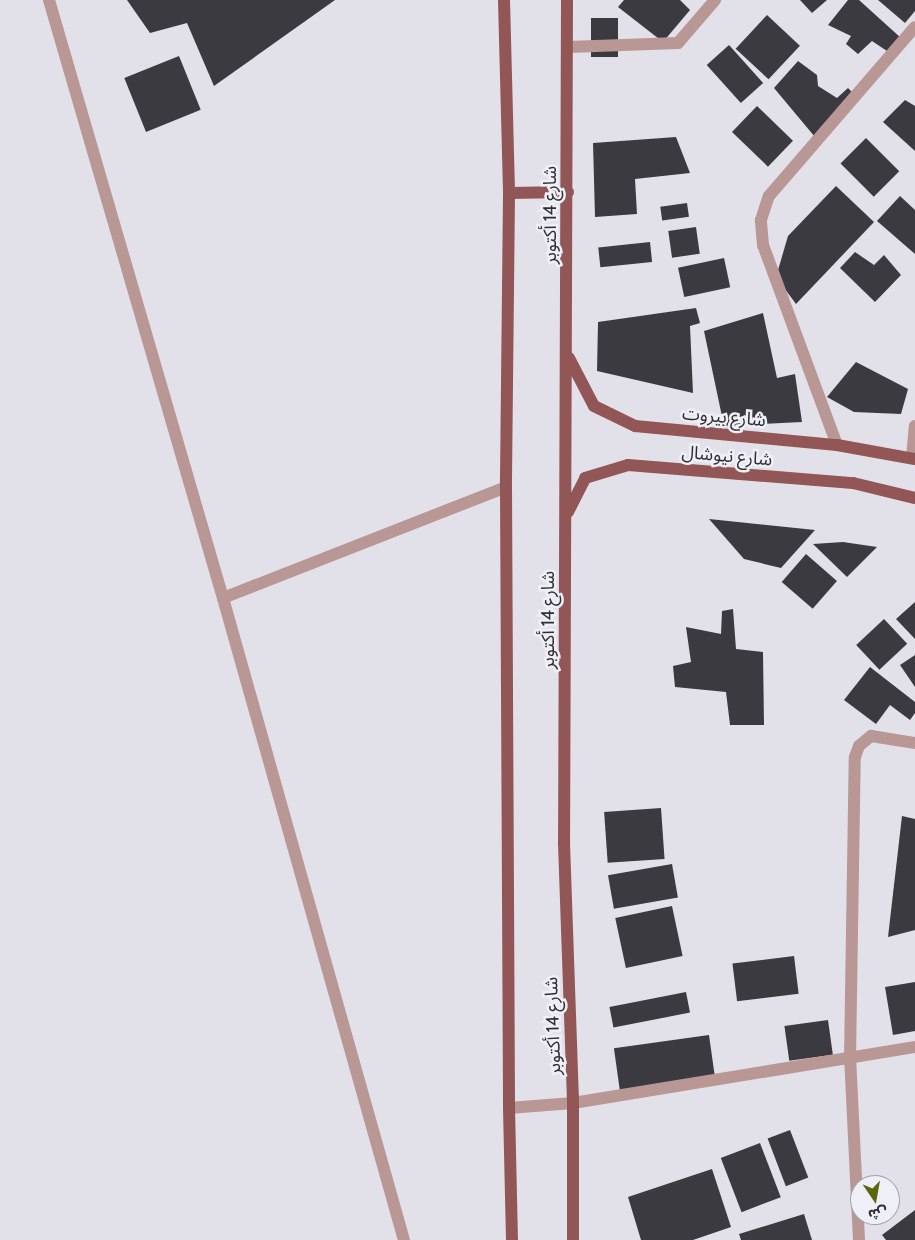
<!DOCTYPE html>
<meta charset="utf-8">
<style>
body{margin:0}
#map{position:relative;width:915px;height:1240px;overflow:hidden;background:#e2e1ea;font-family:Cabin,"Noto Sans Arabic",sans-serif}
div>[style]{position:absolute}
[style*='--x']{left:calc(var(--x)*1px);top:calc(var(--y)*1px);width:calc(var(--w)*1px);rotate:calc(var(--a)*1deg)}
.building>*{inset:0;background:#3b3a41;transform-origin:0 0}
.minor>*{height:12px;margin:-6px;padding:0 6px;transform-origin:6px;border-radius:6px;background:#b99795}
.major>*{height:12px;margin:-6px;padding:0 6px;transform-origin:6px;border-radius:6px;background:#915655}
span{translate:-50% -50%;white-space:nowrap;text-align:center;line-height:1.15;-webkit-text-stroke:5px #efeff7;paint-order:stroke}
.street-label{font-size:18px;color:#2f2f32}
.north{position:absolute;left:850px;top:1175px;width:50px;height:50px;box-sizing:border-box;background:#efeff7;border:1px solid #a2a2a8;border-radius:50%;rotate:168deg;font-size:14px;font-weight:700;line-height:20px;text-align:center;color:#2f2f32}
.north::after{content:'';display:block;margin:auto;width:18px;height:22px;background:#5d6609;clip-path:polygon(50% 0,100% 100%,50% 72%,0 100%)}
</style>
<div id="map">
<div class="building">
<i style="clip-path:polygon(127px 0,335px 0,214px 86px,187px 23px,150px 33px)"></i>
<i style="clip-path:polygon(624px 0,680px 0,690px 10px,663px 42px,618px 7px)"></i>
<i style="clip-path:polygon(800px 0,827px 0,812px 13px)"></i>
<i style="clip-path:polygon(848px 0,859px 0,901px 38px,890px 53px,872px 41px,858px 54px,846px 44px,851px 36px,828px 25px)"></i>
<i style="clip-path:polygon(878px 0,915px 0,915px 11px,905px 23px)"></i>
<i style="left:767px;top:15px;width:45px;height:46px;rotate:43deg"></i>
<i style="left:591px;top:18px;width:27px;height:39px"></i>
<i style="left:729px;top:45px;width:51px;height:30px;rotate:48deg"></i>
<i style="left:179px;top:56px;width:58px;height:59px;rotate:68deg"></i>
<i style="clip-path:polygon(798px 61px,817px 75px,818px 86px,837px 98px,848px 88px,859px 99px,820px 143px,774px 88px)"></i>
<i style="clip-path:polygon(905px 100px,915px 106px,915px 151px,883px 122px)"></i>
<i style="left:757px;top:106px;width:50px;height:36px;rotate:44deg"></i>
<i style="clip-path:polygon(676px 137px,690px 173px,635px 179px,637px 214px,595px 217px,593px 143px)"></i>
<i style="left:866px;top:138px;width:47px;height:36px;rotate:45deg"></i>
<i style="clip-path:polygon(836px 186px,874px 222px,796px 304px,776px 277px,788px 236px)"></i>
<i style="clip-path:polygon(900px 196px,915px 210px,915px 254px,877px 221px)"></i>
<i style="left:687px;top:203px;width:14px;height:27px;rotate:82deg"></i>
<i style="left:696px;top:227px;width:27px;height:28px;rotate:82deg"></i>
<i style="left:650px;top:242px;width:20px;height:52px;rotate:84deg"></i>
<i style="clip-path:polygon(855px 252px,874px 265px,884px 255px,901px 275px,875px 302px,840px 268px)"></i>
<i style="left:724px;top:258px;width:30px;height:47px;rotate:78deg"></i>
<i style="clip-path:polygon(696px 308px,700px 323px,690px 326px,693px 393px,597px 371px,598px 322px)"></i>
<i style="clip-path:polygon(763px 313px,777px 378px,795px 374px,802px 422px,724px 426px,704px 331px)"></i>
<i style="clip-path:polygon(856px 362px,908px 389px,901px 414px,854px 412px,827px 397px)"></i>
<i style="clip-path:polygon(709px 519px,815px 530px,781px 568px,744px 559px)"></i>
<i style="clip-path:polygon(843px 542px,877px 547px,847px 577px,813px 544px)"></i>
<i style="left:806px;top:554px;width:41px;height:37px;rotate:41deg"></i>
<i style="clip-path:polygon(915px 602px,915px 639px,896px 619px)"></i>
<i style="clip-path:polygon(733px 609px,736px 649px,763px 652px,764px 725px,730px 725px,726px 692px,675px 687px,673px 666px,691px 662px,686px 627px,721px 634px,722px 611px)"></i>
<i style="left:884px;top:619px;width:34px;height:38px;rotate:47deg"></i>
<i style="clip-path:polygon(915px 655px,915px 687px,900px 665px)"></i>
<i style="clip-path:polygon(870px 667px,915px 702px,915px 713px,910px 720px,890px 705px,876px 724px,844px 700px)"></i>
<i style="left:661px;top:808px;width:51px;height:57px;rotate:86deg"></i>
<i style="clip-path:polygon(902px 816px,915px 819px,915px 930px,888px 937px)"></i>
<i style="left:672px;top:864px;width:34px;height:65px;rotate:80deg"></i>
<i style="left:672px;top:906px;width:51px;height:58px;rotate:78deg"></i>
<i style="left:794px;top:956px;width:38px;height:62px;rotate:83deg"></i>
<i style="clip-path:polygon(915px 982px,915px 1031px,893px 1035px,885px 987px)"></i>
<i style="left:686px;top:992px;width:21px;height:78px;rotate:79deg"></i>
<i style="left:828px;top:1020px;width:35px;height:44px;rotate:82deg"></i>
<i style="left:709px;top:1035px;width:45px;height:96px;rotate:82deg"></i>
<i style="left:790px;top:1130px;width:51px;height:24px;rotate:69deg"></i>
<i style="left:760px;top:1143px;width:58px;height:42px;rotate:69deg"></i>
<i style="clip-path:polygon(712px 1169px,731px 1227px,693px 1240px,641px 1240px,628px 1197px)"></i>
<i style="clip-path:polygon(915px 1210px,915px 1240px,886px 1240px,882px 1235px)"></i>
<i style="clip-path:polygon(804px 1214px,812px 1240px,741px 1240px,739px 1234px)"></i>
</div>
<div class="minor">
<i style="--x:49;--y:0;--w:623;--a:73.78"></i>
<i style="--x:223;--y:598;--w:667;--a:74.26"></i>
<i style="--x:568;--y:47;--w:110;--a:-2.1"></i>
<i style="--x:678;--y:43;--w:57;--a:-49.3"></i>
<i style="--x:837;--y:445;--w:213;--a:-110.3"></i>
<i style="--x:763;--y:245;--w:25;--a:-95"></i>
<i style="--x:761;--y:220;--w:25;--a:-72"></i>
<i style="--x:769;--y:196;--w:223;--a:-49.2"></i>
<i style="--x:912;--y:458;--w:32;--a:-85"></i>
<i style="--x:223;--y:598;--w:304;--a:-21.4"></i>
<i style="--x:509;--y:1108;--w:64;--a:-4.5"></i>
<i style="--x:573;--y:1103;--w:347;--a:-9.3"></i>
<i style="--x:859;--y:1240;--w:181;--a:-92.8"></i>
<i style="--x:850;--y:1059;--w:302;--a:-89.1"></i>
<i style="--x:855;--y:757;--w:12;--a:-70"></i>
<i style="--x:859;--y:746;--w:16;--a:-40"></i>
<i style="--x:871;--y:736;--w:45;--a:9"></i>
</div>
<div class="major">
<i style="--x:504;--y:0;--w:193;--a:88.5"></i>
<i style="--x:509;--y:193;--w:294;--a:90.6"></i>
<i style="--x:506;--y:487;--w:621;--a:89.72"></i>
<i style="--x:509;--y:1108;--w:132;--a:88.7"></i>
<i style="--x:567;--y:0;--w:843;--a:90.2"></i>
<i style="--x:564;--y:843;--w:260;--a:88"></i>
<i style="--x:573;--y:1103;--w:137;--a:90"></i>
<i style="--x:509;--y:193;--w:59;--a:-1"></i>
<i style="--x:569;--y:358;--w:54;--a:62.5"></i>
<i style="--x:594;--y:406;--w:46;--a:26"></i>
<i style="--x:635;--y:426;--w:203;--a:5.4"></i>
<i style="--x:837;--y:445;--w:79;--a:10.2"></i>
<i style="--x:568;--y:512;--w:38;--a:-63"></i>
<i style="--x:585;--y:478;--w:45;--a:-16.8"></i>
<i style="--x:628;--y:465;--w:226;--a:4.6"></i>
<i style="--x:853;--y:483;--w:64;--a:13.6"></i>
</div>
<div class="street-label">
<span style="left:550px;top:215px;rotate:-90deg">شارع 14 أكتوبر</span>
<span style="left:724px;top:417px;rotate:5deg">شارع بيروت</span>
<span style="left:727px;top:456px;rotate:5deg">شارع نيوشال</span>
<span style="left:548px;top:620px;rotate:-90deg">شارع 14 أكتوبر</span>
<span style="left:553px;top:1026px;rotate:-92deg">شارع 14 أكتوبر</span>
</div>
<div class="north">ش</div>
</div>
